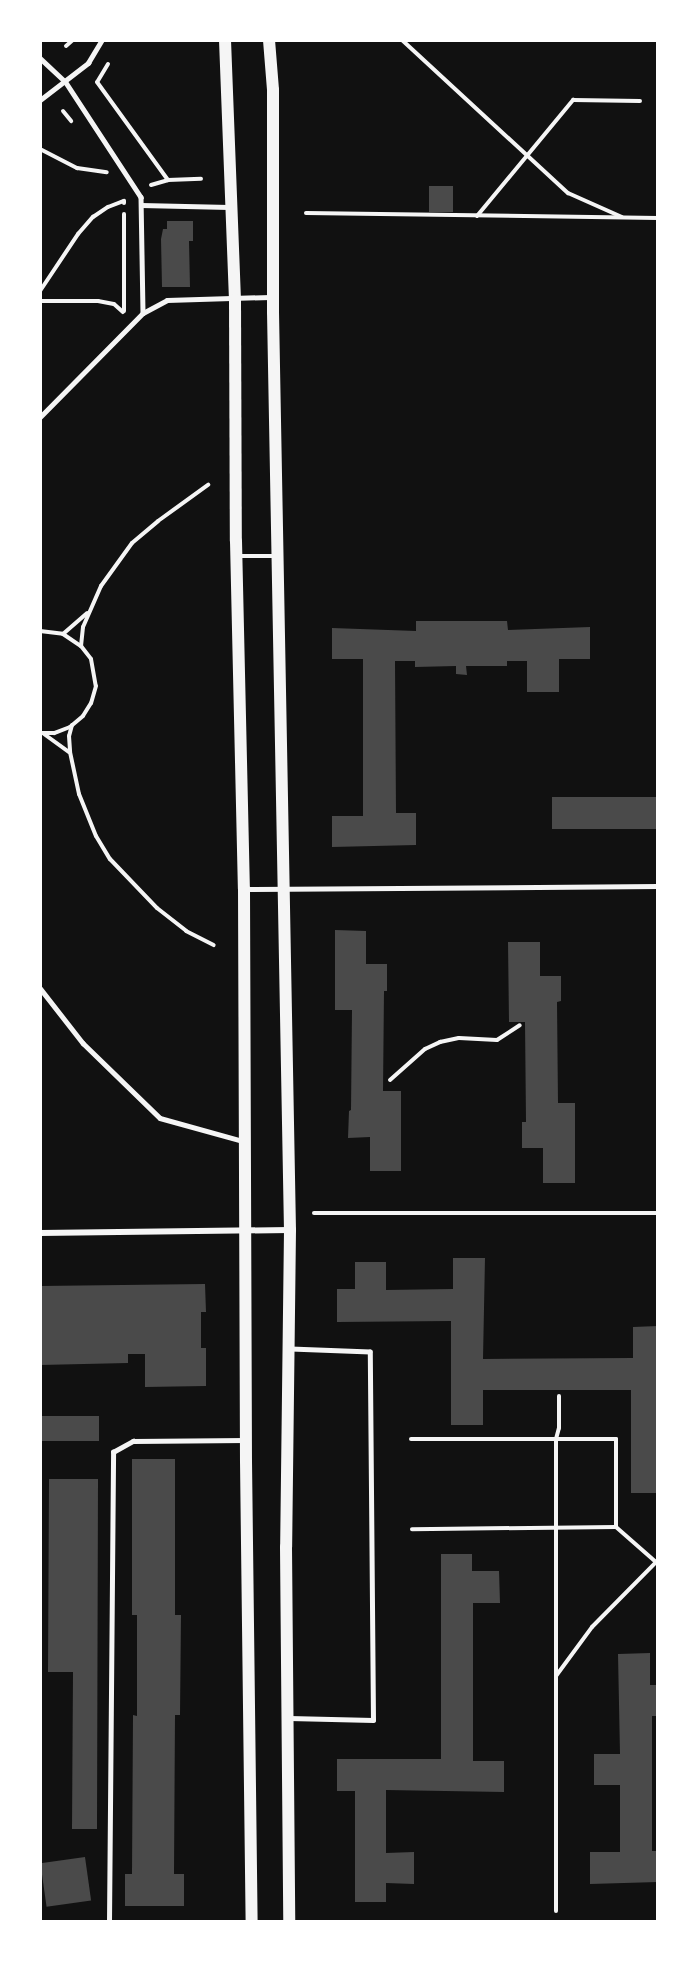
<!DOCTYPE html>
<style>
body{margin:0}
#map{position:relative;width:698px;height:1962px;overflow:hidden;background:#111;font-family:"Source Sans 3",sans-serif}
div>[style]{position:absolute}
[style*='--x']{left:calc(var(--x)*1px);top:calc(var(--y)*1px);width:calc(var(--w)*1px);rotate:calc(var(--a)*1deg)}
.building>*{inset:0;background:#4a4a4a;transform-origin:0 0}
.path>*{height:4px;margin:-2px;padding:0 2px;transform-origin:2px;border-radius:2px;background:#f5f5f5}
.service>*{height:4.5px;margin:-2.25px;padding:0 2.25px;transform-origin:2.25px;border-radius:2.25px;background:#f5f5f5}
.minor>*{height:6px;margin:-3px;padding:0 3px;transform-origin:3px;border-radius:3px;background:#f5f5f5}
.secondary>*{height:12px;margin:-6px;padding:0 6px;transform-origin:6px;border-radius:6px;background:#f5f5f5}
span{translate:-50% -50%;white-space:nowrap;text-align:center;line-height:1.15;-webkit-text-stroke:4.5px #fff;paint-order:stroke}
.frame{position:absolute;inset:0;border:42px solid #fff;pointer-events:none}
</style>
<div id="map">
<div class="building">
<i style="left:429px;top:186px;width:24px;height:26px"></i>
<i style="clip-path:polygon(167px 221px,193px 221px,193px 241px,189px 241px,190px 287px,162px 287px,161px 239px,163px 229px,167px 229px)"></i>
<i style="clip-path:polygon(416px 621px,507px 621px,508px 630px,590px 627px,590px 659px,559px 659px,559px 692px,527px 692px,527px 661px,507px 661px,507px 666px,466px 666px,467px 675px,456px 674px,456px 666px,415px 667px,415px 661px,395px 661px,396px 813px,416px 813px,416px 845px,332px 847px,332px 816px,363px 816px,363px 659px,332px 659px,332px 628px,416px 631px)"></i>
<i style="left:658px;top:797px;width:32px;height:106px;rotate:90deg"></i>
<i style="clip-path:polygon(335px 930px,366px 931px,366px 964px,387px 964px,387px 991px,384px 991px,383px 1091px,401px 1091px,401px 1171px,370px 1171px,370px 1137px,348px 1138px,349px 1111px,351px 1110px,352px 1010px,335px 1010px)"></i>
<i style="clip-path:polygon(508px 942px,540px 942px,540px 976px,561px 976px,561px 1001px,557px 1002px,558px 1103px,575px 1103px,575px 1183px,543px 1183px,543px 1148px,522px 1148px,522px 1122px,526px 1122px,525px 1022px,509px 1022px)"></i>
<i style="clip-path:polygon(453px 1258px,485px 1258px,483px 1359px,633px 1358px,633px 1327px,658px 1326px,658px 1493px,631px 1493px,631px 1390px,483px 1390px,483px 1425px,451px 1425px,451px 1321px,337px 1322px,337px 1289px,355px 1289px,355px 1262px,386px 1262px,386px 1290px,453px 1289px)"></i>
<i style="clip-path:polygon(205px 1284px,206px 1312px,201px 1312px,201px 1348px,206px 1348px,206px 1386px,145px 1387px,145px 1354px,128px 1354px,128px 1363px,40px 1365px,40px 1286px)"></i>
<i style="left:99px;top:1416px;width:25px;height:59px;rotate:90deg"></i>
<i style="clip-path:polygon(132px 1459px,175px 1459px,175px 1615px,181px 1615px,180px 1715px,175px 1715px,174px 1874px,184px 1874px,184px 1906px,125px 1906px,125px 1874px,132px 1874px,133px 1715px,137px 1716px,137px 1615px,132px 1615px)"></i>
<i style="clip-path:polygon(49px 1479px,98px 1479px,97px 1829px,72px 1829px,73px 1672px,48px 1672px)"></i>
<i style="clip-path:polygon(441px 1554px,472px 1554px,472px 1571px,499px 1571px,500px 1603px,473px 1603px,473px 1761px,504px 1761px,504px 1792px,386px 1790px,386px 1853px,414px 1852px,414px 1884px,386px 1883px,386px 1902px,355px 1902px,355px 1791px,337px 1791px,337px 1759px,441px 1759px)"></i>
<i style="clip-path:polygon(650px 1653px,650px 1685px,658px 1685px,658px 1716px,652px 1716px,652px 1851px,658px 1851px,658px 1882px,590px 1884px,590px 1852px,620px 1852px,620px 1785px,594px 1785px,594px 1754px,620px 1754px,618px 1654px)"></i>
<i style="left:85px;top:1857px;width:44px;height:45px;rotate:82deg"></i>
</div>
<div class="path">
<i style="--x:402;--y:40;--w:226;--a:42.7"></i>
<i style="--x:568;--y:193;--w:59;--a:24"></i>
<i style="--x:66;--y:46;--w:9;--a:-41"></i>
<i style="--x:108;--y:64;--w:21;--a:121"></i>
<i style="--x:97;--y:82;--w:121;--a:54.1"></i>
<i style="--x:63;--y:111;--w:13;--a:51"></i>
<i style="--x:40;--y:149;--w:42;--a:27.2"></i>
<i style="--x:77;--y:168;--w:30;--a:8"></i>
<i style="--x:151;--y:185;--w:18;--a:-16"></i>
<i style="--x:168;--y:180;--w:33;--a:-2"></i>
<i style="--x:306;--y:213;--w:352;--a:0.8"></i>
<i style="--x:477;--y:216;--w:151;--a:-50.4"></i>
<i style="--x:573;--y:100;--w:67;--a:0.9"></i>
<i style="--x:40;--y:291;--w:69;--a:-56.3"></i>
<i style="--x:78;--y:234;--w:23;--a:-49"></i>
<i style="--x:93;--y:217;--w:18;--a:-34"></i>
<i style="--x:108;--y:207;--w:17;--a:-21"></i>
<i style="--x:124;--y:201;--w:2;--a:90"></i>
<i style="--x:40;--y:301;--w:58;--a:0"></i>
<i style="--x:98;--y:301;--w:16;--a:11"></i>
<i style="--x:114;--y:304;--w:12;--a:42"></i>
<i style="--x:124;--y:311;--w:97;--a:-90"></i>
<i style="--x:40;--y:631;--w:23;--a:7"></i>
<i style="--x:63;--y:634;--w:22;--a:34"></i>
<i style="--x:81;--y:646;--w:16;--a:52"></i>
<i style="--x:91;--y:659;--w:27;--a:80"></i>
<i style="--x:96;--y:686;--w:18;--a:106"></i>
<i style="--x:91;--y:703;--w:15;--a:122"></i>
<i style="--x:83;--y:716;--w:17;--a:140"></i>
<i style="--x:70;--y:727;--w:17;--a:159"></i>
<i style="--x:54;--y:733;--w:14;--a:180"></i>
<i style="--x:63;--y:634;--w:32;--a:-41"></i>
<i style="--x:81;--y:646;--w:19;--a:-84"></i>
<i style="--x:83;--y:627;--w:45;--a:-66.3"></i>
<i style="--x:101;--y:586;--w:53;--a:-54.2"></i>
<i style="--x:132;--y:543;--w:34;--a:-40"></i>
<i style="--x:158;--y:521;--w:62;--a:-35.8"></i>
<i style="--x:72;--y:725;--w:11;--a:105"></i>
<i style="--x:69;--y:736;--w:16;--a:86"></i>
<i style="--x:70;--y:752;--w:43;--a:77.9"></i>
<i style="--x:79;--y:794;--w:45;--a:68"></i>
<i style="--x:96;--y:836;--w:27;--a:59"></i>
<i style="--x:110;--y:859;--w:68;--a:46.2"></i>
<i style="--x:157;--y:908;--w:37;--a:38"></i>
<i style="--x:186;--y:931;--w:31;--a:27"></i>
<i style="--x:44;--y:734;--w:31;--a:36"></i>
<i style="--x:390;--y:1080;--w:47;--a:-41.5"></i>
<i style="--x:425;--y:1049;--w:17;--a:-25"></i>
<i style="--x:440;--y:1042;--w:19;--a:-12"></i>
<i style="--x:459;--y:1038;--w:38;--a:3"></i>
<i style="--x:497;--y:1040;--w:27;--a:-33"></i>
<i style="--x:314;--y:1213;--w:344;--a:0"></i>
<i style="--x:411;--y:1439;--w:205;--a:0"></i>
<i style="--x:616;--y:1439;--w:88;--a:90"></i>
<i style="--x:616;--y:1527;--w:204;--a:179.4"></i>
<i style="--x:616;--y:1527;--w:53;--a:41.2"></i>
<i style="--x:556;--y:1676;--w:61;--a:-53.7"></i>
<i style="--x:592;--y:1627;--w:94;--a:-45.4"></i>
<i style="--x:556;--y:1911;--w:472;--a:-90"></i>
<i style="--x:556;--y:1439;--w:11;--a:-75"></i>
<i style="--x:559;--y:1428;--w:32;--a:-90"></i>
</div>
<div class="service">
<i style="--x:40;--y:58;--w:34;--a:43"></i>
<i style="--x:65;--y:81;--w:139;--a:56.8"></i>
<i style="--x:141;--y:197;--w:116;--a:89"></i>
<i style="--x:40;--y:100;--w:61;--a:-37.6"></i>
<i style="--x:88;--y:63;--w:27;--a:-59"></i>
<i style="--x:141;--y:205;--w:88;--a:1.3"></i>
<i style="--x:40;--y:417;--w:146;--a:-45.3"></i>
<i style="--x:143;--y:313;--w:27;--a:-28"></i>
<i style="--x:167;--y:300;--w:103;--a:-1.7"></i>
<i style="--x:238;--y:556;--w:39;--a:0"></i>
<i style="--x:246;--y:889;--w:412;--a:-0.4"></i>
<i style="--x:40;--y:988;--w:70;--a:52"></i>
<i style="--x:83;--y:1043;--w:107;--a:44.2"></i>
<i style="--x:160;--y:1118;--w:86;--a:15.5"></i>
<i style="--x:289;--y:1718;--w:84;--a:1.4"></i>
<i style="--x:373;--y:1720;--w:368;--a:-90.5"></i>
<i style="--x:370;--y:1352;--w:79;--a:-177.8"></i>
<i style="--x:109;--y:1922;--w:470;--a:-89.5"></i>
<i style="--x:113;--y:1452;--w:23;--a:-29"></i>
<i style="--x:133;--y:1441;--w:113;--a:-0.5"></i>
</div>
<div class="minor">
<i style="--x:40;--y:1233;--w:250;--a:-0.7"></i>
</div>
<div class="secondary">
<i style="--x:225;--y:40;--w:260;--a:87.8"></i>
<i style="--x:235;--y:300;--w:241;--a:89.8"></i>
<i style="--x:236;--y:541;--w:348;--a:88.7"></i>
<i style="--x:244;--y:889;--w:572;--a:89.8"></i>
<i style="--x:246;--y:1461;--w:461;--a:89.3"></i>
<i style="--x:269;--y:40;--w:50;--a:85.4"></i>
<i style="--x:273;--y:90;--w:222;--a:90"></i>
<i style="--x:273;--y:312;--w:918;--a:88.94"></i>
<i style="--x:290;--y:1230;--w:317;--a:90.7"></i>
<i style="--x:286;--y:1547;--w:375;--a:89.5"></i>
</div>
<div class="frame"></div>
</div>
